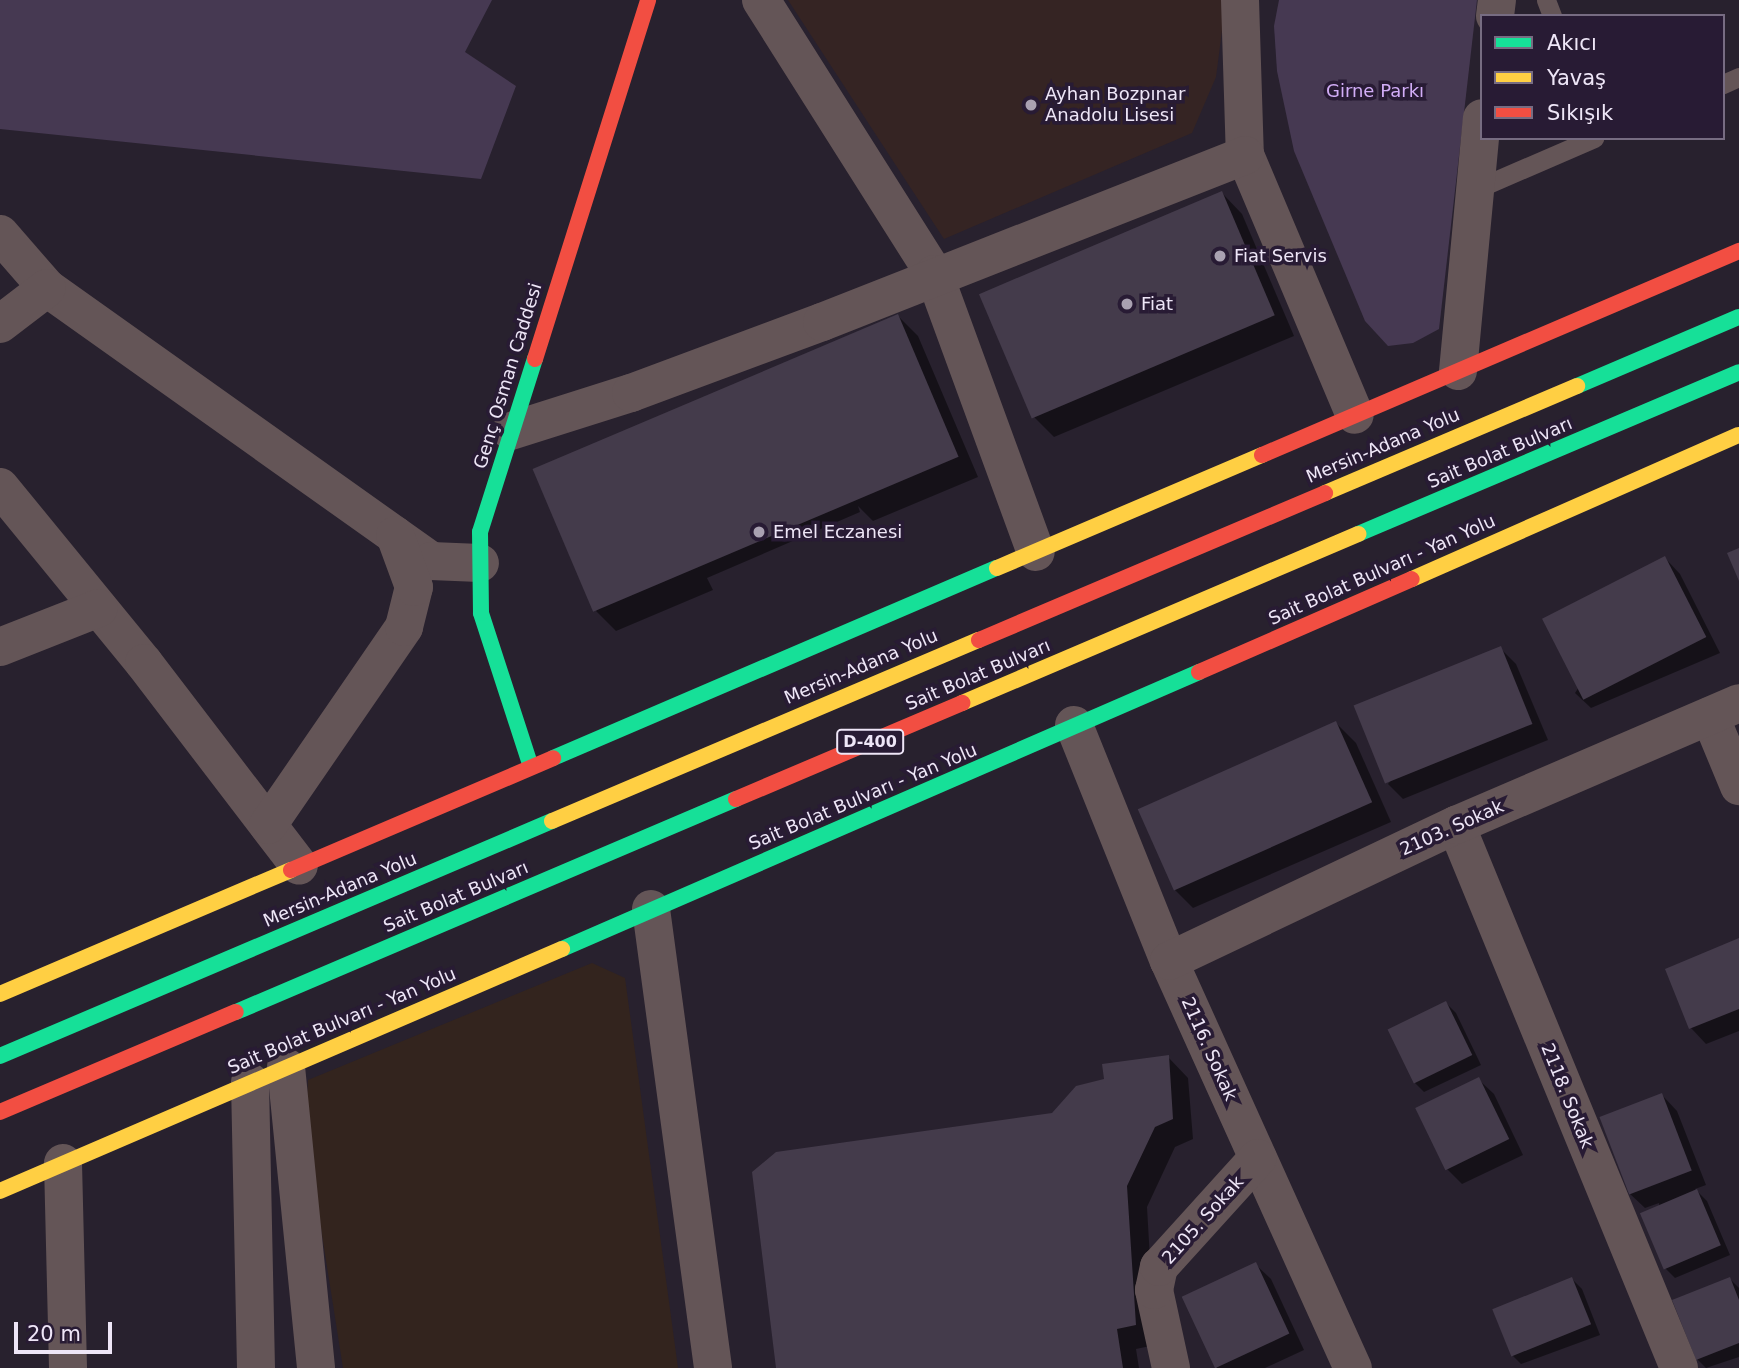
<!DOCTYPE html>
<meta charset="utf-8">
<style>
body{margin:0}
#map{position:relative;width:1739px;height:1368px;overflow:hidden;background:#28212e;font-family:"DejaVu Sans",sans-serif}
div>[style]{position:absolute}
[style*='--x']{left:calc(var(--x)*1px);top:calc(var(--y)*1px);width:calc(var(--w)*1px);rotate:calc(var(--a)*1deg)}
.commercial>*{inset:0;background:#33241e}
.education>*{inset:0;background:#352423}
.green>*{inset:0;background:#463952}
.shadow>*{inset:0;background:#0007}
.building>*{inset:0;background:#443b4b;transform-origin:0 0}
.lane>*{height:19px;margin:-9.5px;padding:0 9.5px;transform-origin:9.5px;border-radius:9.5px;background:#645557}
.street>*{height:38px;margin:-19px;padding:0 19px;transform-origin:19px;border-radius:19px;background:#645557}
.fast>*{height:16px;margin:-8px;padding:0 8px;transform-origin:8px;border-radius:8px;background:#16e098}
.slow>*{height:16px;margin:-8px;padding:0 8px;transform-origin:8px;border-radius:8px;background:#ffcf43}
.jam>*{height:16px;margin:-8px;padding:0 8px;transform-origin:8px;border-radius:8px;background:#f24e42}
.dots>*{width:19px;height:19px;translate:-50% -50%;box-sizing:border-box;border:4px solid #281b34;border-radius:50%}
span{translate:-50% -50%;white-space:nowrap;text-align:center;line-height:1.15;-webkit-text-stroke:7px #281b34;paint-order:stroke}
.shield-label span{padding:2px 5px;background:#281b34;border:2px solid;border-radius:5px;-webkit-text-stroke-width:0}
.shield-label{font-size:16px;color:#eee6f7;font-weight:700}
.park-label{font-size:18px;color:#d2adf7}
.poi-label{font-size:18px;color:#eee6f7}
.left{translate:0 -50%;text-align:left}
.street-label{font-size:18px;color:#eee6f7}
.legend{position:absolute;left:1480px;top:14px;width:245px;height:126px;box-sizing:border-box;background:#281b34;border:2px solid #776c82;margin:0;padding:9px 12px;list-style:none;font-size:21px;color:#eee6f7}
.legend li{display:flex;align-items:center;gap:14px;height:35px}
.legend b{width:35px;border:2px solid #776c82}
.scale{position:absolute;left:14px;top:1322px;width:98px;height:32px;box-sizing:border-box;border:4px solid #eee6f7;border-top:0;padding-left:9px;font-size:21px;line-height:24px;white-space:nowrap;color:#eee6f7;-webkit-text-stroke:5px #281b34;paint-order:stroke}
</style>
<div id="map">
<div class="commercial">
<i style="clip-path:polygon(592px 963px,625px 978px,678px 1368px,343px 1368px,305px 1127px,308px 1080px)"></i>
</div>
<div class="education">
<i style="clip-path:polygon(788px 0,1226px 0,1216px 77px,1192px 133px,944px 239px)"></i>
</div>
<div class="green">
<i style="clip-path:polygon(0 0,492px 0,465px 52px,516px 86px,481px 179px,0 129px)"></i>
<i style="clip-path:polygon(1279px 0,1477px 0,1439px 329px,1413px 343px,1388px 346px,1365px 321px,1294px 151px,1277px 71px,1274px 26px)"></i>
</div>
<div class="shadow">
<i style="clip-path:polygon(1222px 193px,1242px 214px,1294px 336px,1054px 437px,1034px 417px)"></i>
<i style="clip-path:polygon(898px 316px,918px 336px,978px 477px,873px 521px,858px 506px,860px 512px,707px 578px,713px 590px,616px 631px,596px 611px)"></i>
<i style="clip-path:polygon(1665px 558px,1680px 574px,1720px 653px,1591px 708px,1575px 693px)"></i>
<i style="clip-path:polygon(1500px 648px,1516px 664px,1548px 740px,1403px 799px,1388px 784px)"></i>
<i style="clip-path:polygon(1336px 723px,1356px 743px,1391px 822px,1193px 908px,1173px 888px)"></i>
<i style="clip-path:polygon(1739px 940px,1739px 1031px,1706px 1044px,1691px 1028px,1667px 970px)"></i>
<i style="clip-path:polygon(1446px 1003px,1456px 1013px,1481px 1065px,1424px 1092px,1414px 1082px)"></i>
<i style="clip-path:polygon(1168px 1057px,1188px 1078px,1193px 1139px,1175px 1147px,1147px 1207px,1155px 1345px,1136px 1349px,1139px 1368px,777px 1368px,1053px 1115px,1106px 1081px)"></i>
<i style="clip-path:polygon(1478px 1079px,1494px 1094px,1523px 1155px,1462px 1184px,1447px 1169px)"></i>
<i style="clip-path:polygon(1662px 1095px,1677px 1111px,1706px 1185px,1695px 1189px,1707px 1201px,1730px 1255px,1675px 1278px,1665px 1268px,1659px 1203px,1645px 1208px,1629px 1193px)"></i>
<i style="clip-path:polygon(1255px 1264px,1271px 1279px,1304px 1350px,1265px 1368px,1217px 1368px,1184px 1297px)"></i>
<i style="clip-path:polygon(1572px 1279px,1582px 1289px,1600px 1335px,1521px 1364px,1511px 1354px)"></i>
<i style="clip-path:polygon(1730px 1279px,1739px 1288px,1739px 1357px,1706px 1368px,1697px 1359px)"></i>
</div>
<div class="building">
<i style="left:1222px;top:191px;width:135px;height:264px;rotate:67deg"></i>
<i style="left:898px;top:314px;width:155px;height:397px;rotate:67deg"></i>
<i style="clip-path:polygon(1739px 548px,1739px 581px,1727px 553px)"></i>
<i style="left:1665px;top:556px;width:91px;height:138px;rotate:63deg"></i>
<i style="left:1501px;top:646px;width:84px;height:159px;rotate:68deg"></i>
<i style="left:1336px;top:721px;width:89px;height:217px;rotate:66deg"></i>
<i style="clip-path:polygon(1739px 938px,1739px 1009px,1689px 1029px,1665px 969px)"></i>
<i style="left:1446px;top:1001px;width:60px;height:65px;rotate:64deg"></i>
<i style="clip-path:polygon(1169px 1055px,1173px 1119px,1155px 1127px,1127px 1186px,1136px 1325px,1117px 1329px,1123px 1368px,776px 1368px,752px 1172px,776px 1152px,1052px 1113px,1076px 1086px,1104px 1079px,1102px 1064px)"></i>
<i style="left:1479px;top:1077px;width:69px;height:71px;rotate:64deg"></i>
<i style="left:1662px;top:1093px;width:83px;height:67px;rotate:69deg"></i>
<i style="left:1697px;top:1189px;width:61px;height:62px;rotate:67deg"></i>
<i style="left:1256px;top:1262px;width:79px;height:82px;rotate:65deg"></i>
<i style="left:1572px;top:1277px;width:51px;height:86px;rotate:68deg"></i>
<i style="clip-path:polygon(1730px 1277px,1739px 1300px,1739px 1343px,1696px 1360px,1672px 1300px)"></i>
</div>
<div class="lane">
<i style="--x:1546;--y:0;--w:17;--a:69"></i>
<i style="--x:1723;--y:84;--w:17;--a:-24"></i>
<i style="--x:1474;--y:190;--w:131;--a:-23.4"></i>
</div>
<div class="street">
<i style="--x:761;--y:0;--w:324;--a:57.7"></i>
<i style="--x:934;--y:274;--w:296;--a:69.9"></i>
<i style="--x:1240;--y:0;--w:155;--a:88.2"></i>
<i style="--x:1245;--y:155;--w:282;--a:67.1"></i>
<i style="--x:1495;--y:16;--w:16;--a:-83"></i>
<i style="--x:0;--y:234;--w:72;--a:49"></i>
<i style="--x:47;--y:288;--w:471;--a:35.4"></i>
<i style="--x:431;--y:561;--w:49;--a:2.3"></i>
<i style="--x:0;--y:324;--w:59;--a:-37.5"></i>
<i style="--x:1458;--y:371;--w:254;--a:-84.6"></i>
<i style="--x:511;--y:431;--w:126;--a:-17.6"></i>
<i style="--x:631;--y:393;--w:204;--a:-20.4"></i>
<i style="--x:822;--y:322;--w:455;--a:-21.5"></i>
<i style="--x:0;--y:487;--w:227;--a:50.7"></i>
<i style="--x:144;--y:663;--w:255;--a:52.6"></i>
<i style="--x:0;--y:647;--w:106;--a:-21.5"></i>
<i style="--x:1710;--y:716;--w:76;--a:67.5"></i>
<i style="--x:1074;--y:725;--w:254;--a:68.1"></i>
<i style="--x:1169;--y:961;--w:447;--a:65.7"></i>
<i style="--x:268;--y:825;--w:240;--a:-55.5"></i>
<i style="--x:404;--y:627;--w:41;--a:-76"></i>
<i style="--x:414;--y:587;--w:55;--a:-110.1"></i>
<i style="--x:1456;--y:825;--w:587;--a:67.67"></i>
<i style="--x:651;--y:909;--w:463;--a:82.3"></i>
<i style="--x:1169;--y:961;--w:318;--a:-25.4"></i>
<i style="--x:1456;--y:825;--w:308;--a:-23.3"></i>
<i style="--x:286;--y:1067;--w:302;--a:84.3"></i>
<i style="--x:250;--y:1082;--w:286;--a:88.8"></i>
<i style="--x:63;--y:1163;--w:205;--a:88.6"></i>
<i style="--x:1171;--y:1368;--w:80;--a:-102.3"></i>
<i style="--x:1154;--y:1290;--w:24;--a:-78"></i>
<i style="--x:1159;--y:1267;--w:147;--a:-47.8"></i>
</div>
<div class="fast">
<i style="--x:1577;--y:386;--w:176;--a:-23.1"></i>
<i style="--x:1358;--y:534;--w:414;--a:-23"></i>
<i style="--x:553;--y:758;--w:483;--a:-23.2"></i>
<i style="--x:531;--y:767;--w:162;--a:-108"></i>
<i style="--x:481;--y:613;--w:81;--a:-90.7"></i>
<i style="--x:480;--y:532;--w:182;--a:-72.4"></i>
<i style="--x:562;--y:949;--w:695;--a:-23.5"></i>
<i style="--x:236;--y:1012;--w:543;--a:-23.07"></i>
<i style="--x:0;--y:1056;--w:600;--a:-23.06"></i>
</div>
<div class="slow">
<i style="--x:1325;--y:493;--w:274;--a:-23"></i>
<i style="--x:997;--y:568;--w:288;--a:-23.1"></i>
<i style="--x:1412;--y:579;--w:357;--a:-23.8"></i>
<i style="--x:962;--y:703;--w:431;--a:-23.1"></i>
<i style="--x:552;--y:821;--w:464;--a:-23"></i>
<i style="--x:0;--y:994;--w:316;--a:-23.1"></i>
<i style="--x:0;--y:1191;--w:612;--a:-23.3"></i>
</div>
<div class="jam">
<i style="--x:535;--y:359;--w:376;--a:-72.5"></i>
<i style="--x:1262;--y:455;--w:519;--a:-23.16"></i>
<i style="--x:979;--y:640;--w:376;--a:-23"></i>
<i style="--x:1199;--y:672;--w:232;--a:-23.6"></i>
<i style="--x:736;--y:799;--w:246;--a:-23"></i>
<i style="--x:291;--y:870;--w:285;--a:-23.1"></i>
<i style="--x:0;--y:1112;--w:256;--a:-23"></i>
</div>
<div class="dots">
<i style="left:1031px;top:105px;background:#a9a1b1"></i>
<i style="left:1220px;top:256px;background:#a9a1b1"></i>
<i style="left:1127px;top:304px;background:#a9a1b1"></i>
<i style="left:759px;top:532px;background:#a9a1b1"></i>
</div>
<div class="shield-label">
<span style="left:870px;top:742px">D-400</span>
</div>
<div class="park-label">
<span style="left:1375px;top:91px">Girne Parkı</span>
</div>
<div class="poi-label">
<span class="left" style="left:1045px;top:105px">Ayhan Bozpınar<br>Anadolu Lisesi</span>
<span class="left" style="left:1234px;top:256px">Fiat Servis</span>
<span class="left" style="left:1141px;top:304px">Fiat</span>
<span class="left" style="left:773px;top:532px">Emel Eczanesi</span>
</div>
<div class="street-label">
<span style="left:508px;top:376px;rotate:-73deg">Genç Osman Caddesi</span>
<span style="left:1383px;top:446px;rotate:-23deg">Mersin-Adana Yolu</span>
<span style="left:1500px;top:453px;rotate:-23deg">Sait Bolat Bulvarı</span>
<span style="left:1382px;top:570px;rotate:-24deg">Sait Bolat Bulvarı - Yan Yolu</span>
<span style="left:861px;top:667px;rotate:-23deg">Mersin-Adana Yolu</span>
<span style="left:978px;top:675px;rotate:-23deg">Sait Bolat Bulvarı</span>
<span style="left:863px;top:797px;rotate:-23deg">Sait Bolat Bulvarı - Yan Yolu</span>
<span style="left:1452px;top:828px;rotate:-24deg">2103. Sokak</span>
<span style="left:340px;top:890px;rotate:-23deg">Mersin-Adana Yolu</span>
<span style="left:456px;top:897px;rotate:-23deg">Sait Bolat Bulvarı</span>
<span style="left:342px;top:1021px;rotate:-23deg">Sait Bolat Bulvarı - Yan Yolu</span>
<span style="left:1209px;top:1049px;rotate:66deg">2116. Sokak</span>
<span style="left:1567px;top:1096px;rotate:68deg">2118. Sokak</span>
<span style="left:1203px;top:1220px;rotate:-48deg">2105. Sokak</span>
</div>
<ul class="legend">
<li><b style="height:9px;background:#16e098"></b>Akıcı</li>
<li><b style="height:9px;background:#ffcf43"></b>Yavaş</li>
<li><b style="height:9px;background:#f24e42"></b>Sıkışık</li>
</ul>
<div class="scale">20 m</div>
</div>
